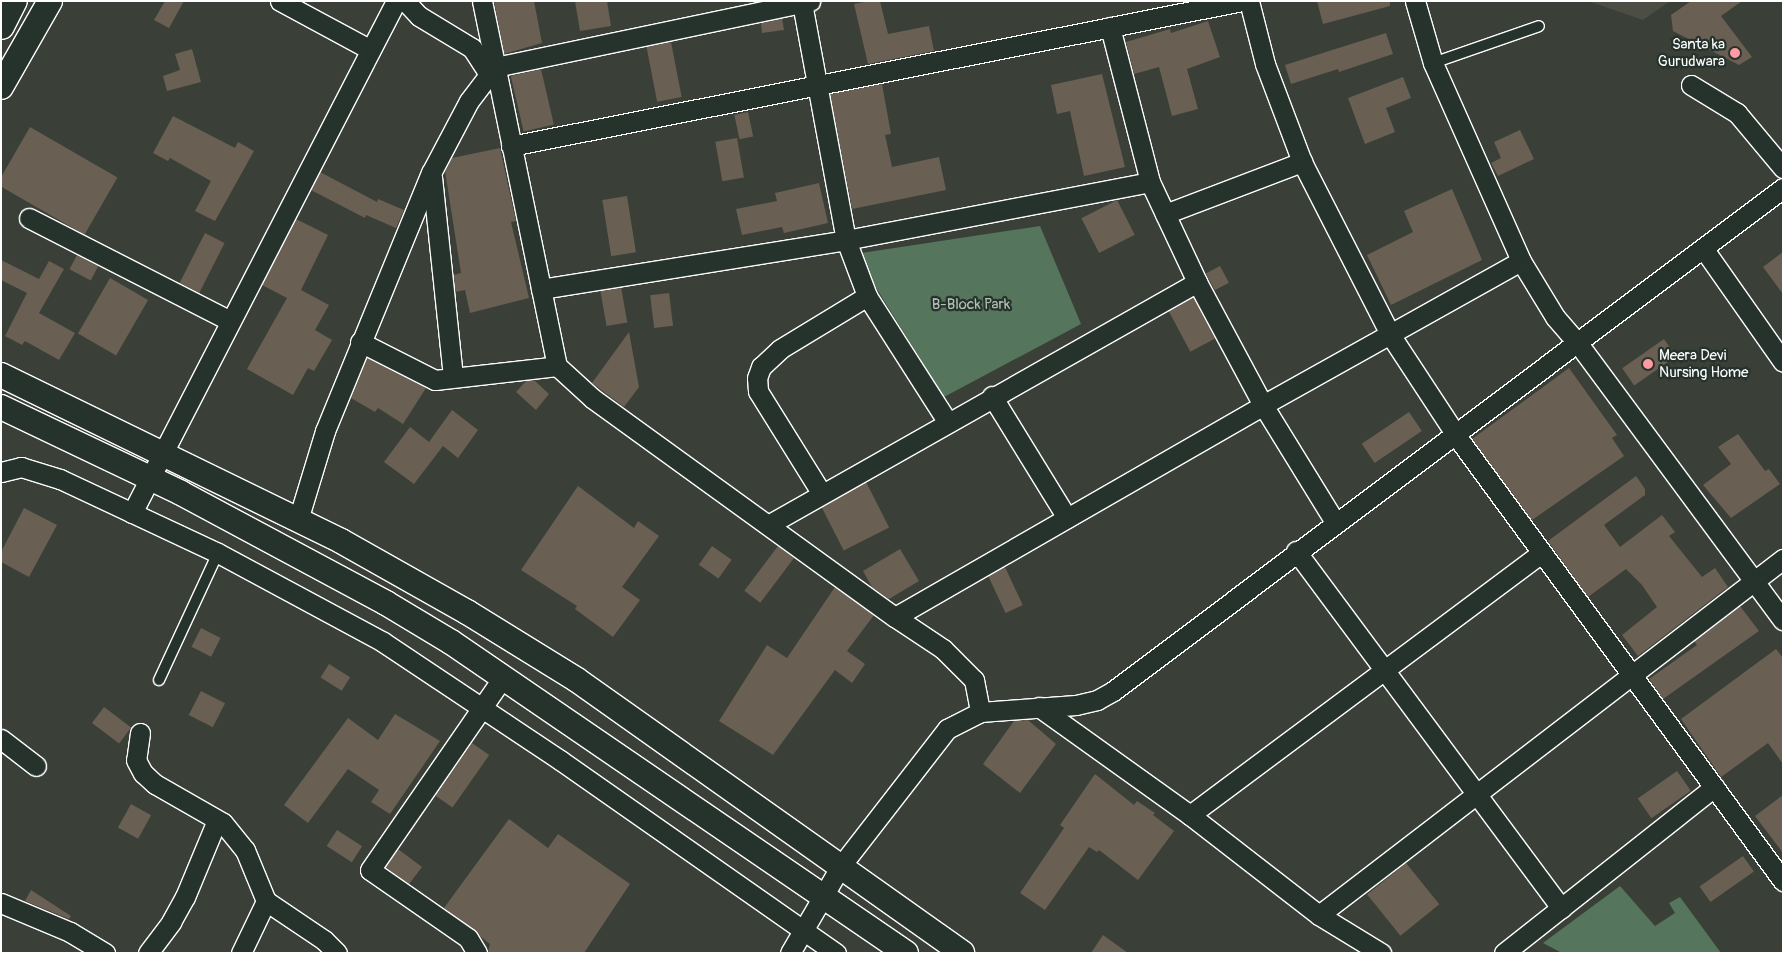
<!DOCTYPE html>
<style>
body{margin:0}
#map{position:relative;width:1784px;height:954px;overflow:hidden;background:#3a4038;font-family:Pangolin,sans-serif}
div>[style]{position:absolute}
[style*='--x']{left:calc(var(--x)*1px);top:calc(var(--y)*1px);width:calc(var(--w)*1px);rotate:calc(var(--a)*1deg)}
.built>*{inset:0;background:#4c4d44}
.green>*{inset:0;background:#56755d}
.building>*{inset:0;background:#695f52;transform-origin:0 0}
.roads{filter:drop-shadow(1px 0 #fff) drop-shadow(-1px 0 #fff) drop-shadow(0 1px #fff) drop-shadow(0 -1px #fff)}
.service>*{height:10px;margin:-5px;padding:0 5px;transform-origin:5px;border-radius:5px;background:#26332d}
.minor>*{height:19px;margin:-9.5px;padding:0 9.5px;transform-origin:9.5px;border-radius:9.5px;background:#26332d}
.tertiary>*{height:24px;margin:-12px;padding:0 12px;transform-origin:12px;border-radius:12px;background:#26332d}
.secondary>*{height:26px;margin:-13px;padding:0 13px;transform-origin:13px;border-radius:13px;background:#26332d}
.dots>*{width:14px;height:14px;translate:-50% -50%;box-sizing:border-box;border:2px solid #26332d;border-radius:50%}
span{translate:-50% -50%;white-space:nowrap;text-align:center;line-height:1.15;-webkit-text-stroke:4.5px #26332d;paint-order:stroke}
.poi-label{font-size:15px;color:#fff}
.right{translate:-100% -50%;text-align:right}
.left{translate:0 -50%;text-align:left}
.park-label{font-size:15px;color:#b3c1b6}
.frame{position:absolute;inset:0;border:2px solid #fff;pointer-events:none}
</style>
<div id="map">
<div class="built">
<i style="clip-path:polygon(1588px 1px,1670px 1px,1643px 20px)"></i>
</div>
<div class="green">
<i style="clip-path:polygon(1040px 226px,1081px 324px,944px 397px,855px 254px)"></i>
<i style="clip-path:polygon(1620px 886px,1655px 926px,1675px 913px,1669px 903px,1680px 897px,1721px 953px,1562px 953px,1543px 943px)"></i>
</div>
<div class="building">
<i style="clip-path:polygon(165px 1px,184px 1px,169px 28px,154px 20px)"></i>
<i style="clip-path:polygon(494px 1px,534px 1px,542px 43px,504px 54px)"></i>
<i style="clip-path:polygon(575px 1px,607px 1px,611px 26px,580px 31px)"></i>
<i style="clip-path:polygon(869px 1px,880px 1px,888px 34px,929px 26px,934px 51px,868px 64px,854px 4px)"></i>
<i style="clip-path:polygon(1317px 1px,1390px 1px,1390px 6px,1323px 24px)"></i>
<i style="clip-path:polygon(1691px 1px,1742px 1px,1721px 16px,1752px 57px,1739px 65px,1673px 31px,1671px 15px)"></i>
<i style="clip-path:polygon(782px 18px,784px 30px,762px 33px,761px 23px)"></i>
<i style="clip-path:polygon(1208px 21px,1220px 57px,1187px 69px,1198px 109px,1172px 116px,1159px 67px,1134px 74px,1126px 42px,1170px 29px,1171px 33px)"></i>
<i style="clip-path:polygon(1386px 33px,1393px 54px,1339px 72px,1338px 69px,1291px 84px,1285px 65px)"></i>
<i style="left:671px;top:42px;width:56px;height:25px;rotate:79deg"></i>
<i style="clip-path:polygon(192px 49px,201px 82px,167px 91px,163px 76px,180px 70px,175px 54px)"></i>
<i style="left:541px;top:69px;width:57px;height:31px;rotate:77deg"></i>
<i style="clip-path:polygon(1102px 74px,1125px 167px,1084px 176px,1070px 111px,1057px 114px,1051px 85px)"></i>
<i style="clip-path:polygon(1403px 77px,1411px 98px,1386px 108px,1395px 132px,1365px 144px,1348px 98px)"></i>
<i style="clip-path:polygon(882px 84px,891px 134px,885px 135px,892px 167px,939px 157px,946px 190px,852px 209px,830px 94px)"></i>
<i style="left:748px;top:112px;width:25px;height:14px;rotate:78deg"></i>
<i style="clip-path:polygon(173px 116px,235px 148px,238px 142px,254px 151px,215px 221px,195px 211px,211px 181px,170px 158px,168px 161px,153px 153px)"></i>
<i style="left:30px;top:127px;width:101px;height:66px;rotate:30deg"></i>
<i style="clip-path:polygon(1520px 130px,1534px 159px,1498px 176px,1491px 163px,1501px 158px,1494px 142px)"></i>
<i style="left:737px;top:138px;width:40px;height:22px;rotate:80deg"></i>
<i style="clip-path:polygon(500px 148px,516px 221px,511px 222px,529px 298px,470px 313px,465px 290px,455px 292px,454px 275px,461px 273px,445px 171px,452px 158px)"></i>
<i style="clip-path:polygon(320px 172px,377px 202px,378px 199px,404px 210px,396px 228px,366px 215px,365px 218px,311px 190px)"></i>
<i style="clip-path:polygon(819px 183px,828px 223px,784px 233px,782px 227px,742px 235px,736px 209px,777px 201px,775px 193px)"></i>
<i style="clip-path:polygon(1452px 189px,1482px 260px,1391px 305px,1367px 255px,1413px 232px,1404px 211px)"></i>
<i style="left:627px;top:196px;width:57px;height:25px;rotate:81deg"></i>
<i style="left:1117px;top:200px;width:39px;height:40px;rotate:63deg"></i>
<i style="clip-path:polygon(296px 219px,328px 235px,301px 290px,329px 305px,315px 330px,332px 340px,314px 371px,308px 368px,293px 395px,247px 369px,287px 298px,262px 285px)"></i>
<i style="left:205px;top:233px;width:22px;height:56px;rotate:27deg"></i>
<i style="clip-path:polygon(1783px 252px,1783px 294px,1763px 267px)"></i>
<i style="left:77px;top:255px;width:24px;height:16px;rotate:28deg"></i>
<i style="clip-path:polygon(1px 260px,39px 279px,49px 261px,64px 269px,39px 313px,75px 333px,59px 360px,25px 341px,22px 345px,5px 336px,27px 293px,1px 280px)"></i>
<i style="left:1220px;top:266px;width:19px;height:16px;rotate:62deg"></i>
<i style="left:110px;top:278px;width:44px;height:64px;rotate:30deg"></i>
<i style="left:621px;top:287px;width:36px;height:21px;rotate:80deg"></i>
<i style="left:669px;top:293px;width:33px;height:19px;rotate:83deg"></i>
<i style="left:1193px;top:297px;width:47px;height:28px;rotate:62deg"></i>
<i style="clip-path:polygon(629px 332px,639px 387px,624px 407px,592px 383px)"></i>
<i style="left:1664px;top:339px;width:21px;height:51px;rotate:55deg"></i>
<i style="clip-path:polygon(367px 358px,426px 388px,403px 424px,378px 408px,375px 412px,351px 398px)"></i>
<i style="clip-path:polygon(1569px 368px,1617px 435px,1612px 438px,1624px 456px,1532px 520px,1472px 439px)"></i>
<i style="clip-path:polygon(534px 380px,549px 394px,536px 410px,516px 392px,526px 381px)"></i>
<i style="clip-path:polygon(452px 410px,478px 430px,458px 458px,443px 446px,414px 484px,384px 462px,410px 427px,429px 442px)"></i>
<i style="left:1409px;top:412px;width:23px;height:57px;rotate:56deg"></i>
<i style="clip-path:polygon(1738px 434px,1765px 471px,1769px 469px,1780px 484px,1731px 518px,1703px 485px,1731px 464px,1718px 447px)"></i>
<i style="clip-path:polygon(1636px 476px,1645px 489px,1645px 495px,1604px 525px,1620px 547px,1662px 515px,1675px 532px,1669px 536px,1702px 577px,1715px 568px,1728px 587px,1638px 656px,1622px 635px,1657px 607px,1642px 585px,1626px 569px,1588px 597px,1548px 541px)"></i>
<i style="left:866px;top:482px;width:51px;height:51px;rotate:63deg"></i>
<i style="clip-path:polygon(578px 486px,634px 528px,638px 521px,659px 536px,622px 587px,640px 600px,613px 637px,575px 609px,577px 606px,521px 570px)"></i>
<i style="clip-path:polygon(24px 508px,57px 525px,29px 577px,1px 562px,1px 552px)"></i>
<i style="left:712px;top:546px;width:24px;height:23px;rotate:35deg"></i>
<i style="left:778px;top:546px;width:20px;height:56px;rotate:37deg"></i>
<i style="clip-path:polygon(900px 549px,919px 581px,889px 599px,872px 587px,863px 571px)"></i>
<i style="left:1005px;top:567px;width:42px;height:19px;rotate:65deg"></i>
<i style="clip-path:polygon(835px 587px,874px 615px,847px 651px,865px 664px,852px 683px,835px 670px,773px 755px,719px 721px,767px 645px,787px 658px)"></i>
<i style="clip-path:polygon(1740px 606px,1759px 631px,1663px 699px,1649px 679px,1697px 645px,1694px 641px)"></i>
<i style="left:201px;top:628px;width:22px;height:21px;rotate:27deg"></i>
<i style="clip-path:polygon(1776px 649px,1783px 658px,1783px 764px,1768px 743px,1721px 777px,1681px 719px)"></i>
<i style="left:329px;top:664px;width:25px;height:16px;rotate:32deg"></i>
<i style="left:201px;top:691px;width:27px;height:27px;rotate:27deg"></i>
<i style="left:104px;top:707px;width:34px;height:20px;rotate:37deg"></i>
<i style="clip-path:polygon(395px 714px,440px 741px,390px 814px,371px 802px,379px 790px,348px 769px,308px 823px,284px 805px,348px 718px,378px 740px)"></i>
<i style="clip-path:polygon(1028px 720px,1056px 744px,1020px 793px,983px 764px,1014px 721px)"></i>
<i style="left:472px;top:743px;width:21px;height:64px;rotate:35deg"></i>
<i style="left:1677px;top:771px;width:24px;height:48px;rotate:55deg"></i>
<i style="clip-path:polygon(1095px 774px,1134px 805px,1137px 801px,1155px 813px,1153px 815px,1174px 831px,1138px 880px,1099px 850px,1097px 852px,1089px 847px,1045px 910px,1020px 893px,1064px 828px,1060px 825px)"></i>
<i style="clip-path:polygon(1783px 795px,1783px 853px,1755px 816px)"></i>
<i style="left:131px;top:804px;width:23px;height:27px;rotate:29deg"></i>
<i style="clip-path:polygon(509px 819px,548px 848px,558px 834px,630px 884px,584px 953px,488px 953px,490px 944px,444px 908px)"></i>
<i style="left:337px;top:830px;width:30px;height:19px;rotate:33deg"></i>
<i style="left:398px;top:849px;width:30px;height:22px;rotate:37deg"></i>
<i style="left:1743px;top:856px;width:19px;height:53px;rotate:55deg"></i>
<i style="left:1406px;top:863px;width:53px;height:50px;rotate:51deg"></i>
<i style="clip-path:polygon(31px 890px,71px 916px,69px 919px,25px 901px)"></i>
<i style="clip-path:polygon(1103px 935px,1128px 953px,1091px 953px)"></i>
</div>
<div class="roads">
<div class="service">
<i style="--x:1433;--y:63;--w:112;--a:-19.2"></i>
<i style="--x:159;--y:680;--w:140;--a:-65.1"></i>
</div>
<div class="minor">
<i style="--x:280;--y:1;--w:103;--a:28.3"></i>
<i style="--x:405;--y:1;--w:21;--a:47"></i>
<i style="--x:419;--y:16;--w:62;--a:31.1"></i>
<i style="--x:472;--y:48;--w:31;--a:57"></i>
<i style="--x:482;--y:1;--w:373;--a:78.4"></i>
<i style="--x:557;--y:366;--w:47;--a:42.4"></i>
<i style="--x:592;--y:398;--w:374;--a:35.9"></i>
<i style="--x:895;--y:617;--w:58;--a:33.7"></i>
<i style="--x:943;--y:649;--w:44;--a:45"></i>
<i style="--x:974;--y:680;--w:33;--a:79"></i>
<i style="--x:1249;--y:1;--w:65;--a:75.7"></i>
<i style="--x:1265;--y:64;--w:105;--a:69.3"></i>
<i style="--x:1302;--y:162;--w:195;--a:62.9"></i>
<i style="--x:1391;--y:336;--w:126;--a:56.7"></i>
<i style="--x:1460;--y:441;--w:546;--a:53.72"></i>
<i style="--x:1415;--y:1;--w:65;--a:73.8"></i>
<i style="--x:1433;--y:63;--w:217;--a:66"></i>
<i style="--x:1521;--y:261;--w:66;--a:58.7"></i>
<i style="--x:1555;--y:317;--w:33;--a:49"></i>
<i style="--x:1577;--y:342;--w:346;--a:53.5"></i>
<i style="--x:802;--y:3;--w:241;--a:79.5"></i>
<i style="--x:846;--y:240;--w:60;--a:69.4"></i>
<i style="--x:867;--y:296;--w:148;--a:57.4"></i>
<i style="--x:1110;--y:27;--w:160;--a:75.5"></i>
<i style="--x:1150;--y:182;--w:110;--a:64.8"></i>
<i style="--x:1197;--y:282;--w:140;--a:61.8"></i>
<i style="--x:1263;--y:405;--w:137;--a:58.4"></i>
<i style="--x:1691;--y:85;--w:54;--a:31.3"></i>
<i style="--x:1737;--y:113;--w:72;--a:50.1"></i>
<i style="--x:511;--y:146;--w:745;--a:-11.22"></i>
<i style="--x:432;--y:177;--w:201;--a:84"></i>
<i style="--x:1165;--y:214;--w:147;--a:-20.8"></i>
<i style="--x:29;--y:218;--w:226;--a:27.1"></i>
<i style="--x:1703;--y:248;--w:139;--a:54.9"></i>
<i style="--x:541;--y:289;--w:309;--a:-9.1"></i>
<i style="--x:846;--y:240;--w:309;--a:-10.8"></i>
<i style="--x:360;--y:342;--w:84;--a:26.9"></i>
<i style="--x:435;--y:380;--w:123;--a:-6.5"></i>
<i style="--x:992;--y:396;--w:143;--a:58.4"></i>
<i style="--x:1;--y:472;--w:21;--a:-14"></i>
<i style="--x:21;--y:467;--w:41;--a:17.1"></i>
<i style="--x:60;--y:479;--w:174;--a:25.1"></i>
<i style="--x:218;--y:553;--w:187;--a:28.3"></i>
<i style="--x:383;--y:642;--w:213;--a:33.7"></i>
<i style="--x:560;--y:760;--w:337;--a:35"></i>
<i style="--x:822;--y:494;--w:121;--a:-121.9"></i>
<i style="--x:758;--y:391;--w:13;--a:-94"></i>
<i style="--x:757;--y:378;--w:12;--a:-70"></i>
<i style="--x:761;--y:367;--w:26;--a:-43"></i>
<i style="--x:780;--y:349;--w:102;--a:-31.3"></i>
<i style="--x:132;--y:513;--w:576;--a:-62.72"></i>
<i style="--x:298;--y:520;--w:93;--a:-73.1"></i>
<i style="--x:325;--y:431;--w:279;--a:-67.7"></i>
<i style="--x:431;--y:173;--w:81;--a:-62.2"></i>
<i style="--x:469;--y:101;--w:43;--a:-52.6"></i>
<i style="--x:495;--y:67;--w:322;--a:-11.8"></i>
<i style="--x:768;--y:525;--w:493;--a:-29.5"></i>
<i style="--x:1296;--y:551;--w:445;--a:53.4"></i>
<i style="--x:895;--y:617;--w:425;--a:-29.9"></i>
<i style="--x:1263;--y:405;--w:295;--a:-29.2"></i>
<i style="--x:1039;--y:707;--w:186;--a:35.6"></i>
<i style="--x:1190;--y:815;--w:163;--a:37.8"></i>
<i style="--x:1319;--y:915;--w:73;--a:31.5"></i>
<i style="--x:140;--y:733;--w:27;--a:98"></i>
<i style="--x:136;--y:760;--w:15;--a:62"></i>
<i style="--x:143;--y:773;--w:16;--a:43"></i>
<i style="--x:155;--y:784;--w:78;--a:29.8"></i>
<i style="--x:223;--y:823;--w:35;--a:51"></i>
<i style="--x:245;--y:850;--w:55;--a:67.6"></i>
<i style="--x:266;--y:901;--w:58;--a:115.7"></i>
<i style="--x:1;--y:739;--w:44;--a:37.6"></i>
<i style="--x:1190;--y:815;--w:438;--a:-36.7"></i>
<i style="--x:266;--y:901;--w:70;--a:33.9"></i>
<i style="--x:324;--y:940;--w:18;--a:45"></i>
<i style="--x:1;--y:903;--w:75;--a:22.8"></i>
<i style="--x:70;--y:932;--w:41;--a:31"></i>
<i style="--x:1319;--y:915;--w:585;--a:-37.5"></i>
<i style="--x:148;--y:953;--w:39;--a:-53"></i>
<i style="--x:171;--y:922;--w:29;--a:-61"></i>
<i style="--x:185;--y:897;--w:83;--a:-67.4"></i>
<i style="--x:477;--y:953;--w:17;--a:-121"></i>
<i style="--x:468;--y:938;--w:119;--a:-145.2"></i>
<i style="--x:370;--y:870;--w:234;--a:-55.4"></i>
<i style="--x:790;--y:953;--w:99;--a:-59.8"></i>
<i style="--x:840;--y:867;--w:175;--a:-52.2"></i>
<i style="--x:947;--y:729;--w:37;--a:-27"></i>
<i style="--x:980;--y:712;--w:96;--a:-4.2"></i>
<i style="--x:1076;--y:705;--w:22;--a:-13"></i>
<i style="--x:1097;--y:700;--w:18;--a:-29"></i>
<i style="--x:1113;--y:691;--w:838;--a:-36.9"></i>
<i style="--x:1504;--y:953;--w:268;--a:-38.3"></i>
</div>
<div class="tertiary">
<i style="--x:1;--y:87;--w:99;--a:-60.3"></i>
<i style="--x:1;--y:375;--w:378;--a:26"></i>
<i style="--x:341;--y:541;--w:145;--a:29.4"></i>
<i style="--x:467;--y:612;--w:129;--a:31.7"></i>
<i style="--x:577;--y:680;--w:472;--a:35.3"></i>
<i style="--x:1;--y:407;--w:199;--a:25.5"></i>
<i style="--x:181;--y:493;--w:233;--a:28.2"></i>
<i style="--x:386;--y:603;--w:76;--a:31"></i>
<i style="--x:451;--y:642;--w:551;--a:34.35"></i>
</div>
<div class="secondary">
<i style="--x:1;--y:26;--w:28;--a:-63"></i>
</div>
</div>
<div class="dots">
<i style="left:1735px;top:53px;background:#ff9aa2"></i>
<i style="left:1648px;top:364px;background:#ff9aa2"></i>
</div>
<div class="poi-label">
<span class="right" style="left:1725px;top:53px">Santa ka<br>Gurudwara</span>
<span class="left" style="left:1659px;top:364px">Meera Devi<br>Nursing Home</span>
</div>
<div class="park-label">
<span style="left:971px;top:305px">B-Block Park</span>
</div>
<div class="frame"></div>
</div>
